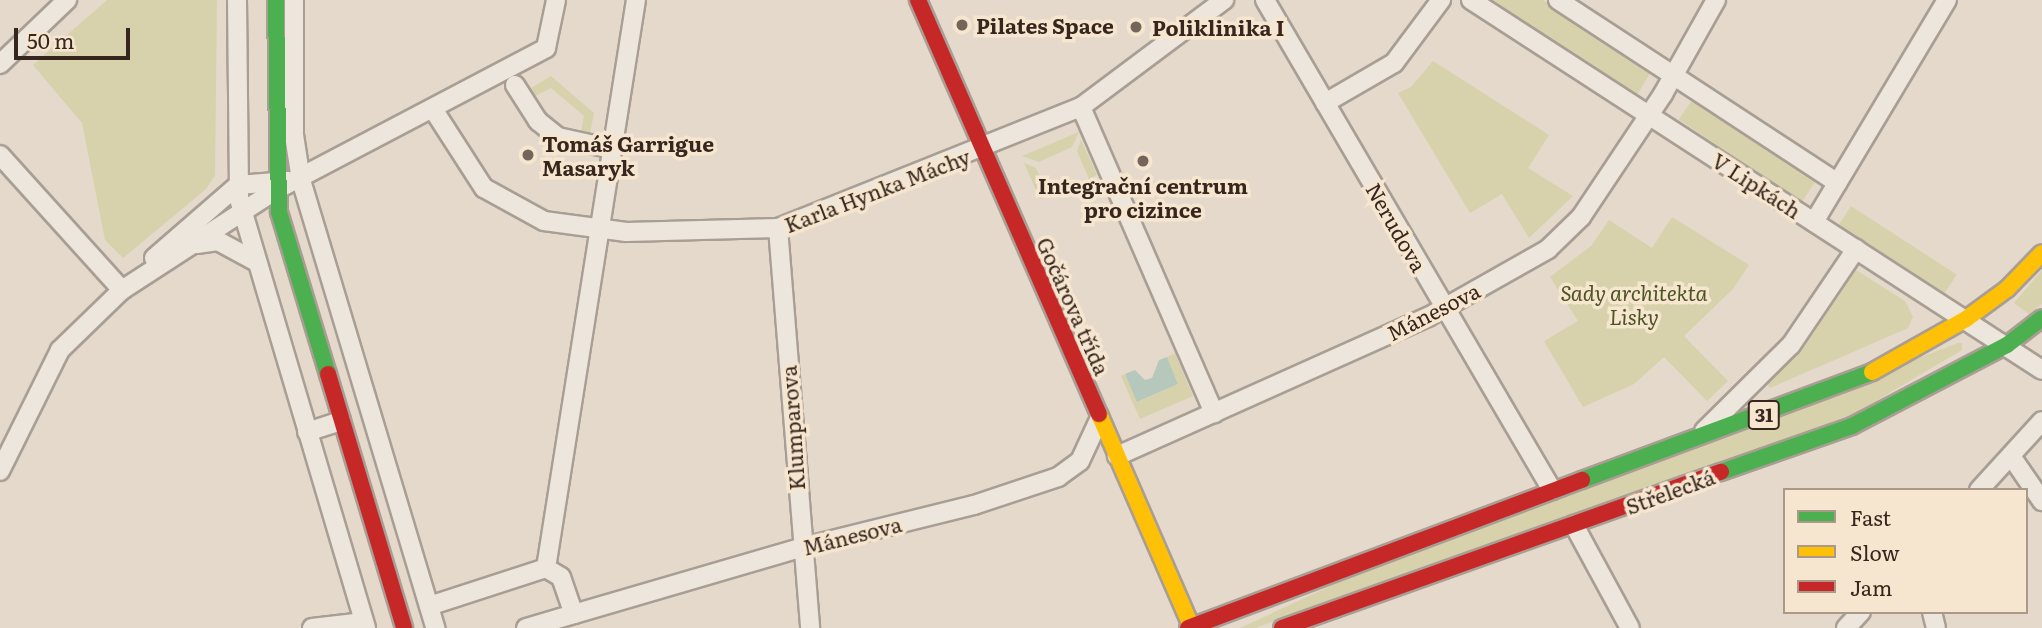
<!DOCTYPE html>
<meta charset="utf-8">
<style>
body{margin:0}
#map{position:relative;width:2042px;height:628px;overflow:hidden;background:#e4d9ca;font-family:Literata,serif}
div>[style]{position:absolute}
[style*='--x']{left:calc(var(--x)*1px);top:calc(var(--y)*1px);width:calc(var(--w)*1px);rotate:calc(var(--a)*1deg)}
.green>*{inset:0;background:#d7d2ac;transform-origin:0 0}
.water>*{inset:0;background:#b6c8bb}
.roads{filter:drop-shadow(2px 0 #a99e94) drop-shadow(-2px 0 #a99e94) drop-shadow(0 2px #a99e94) drop-shadow(0 -2px #a99e94)}
.street>*{height:18px;margin:-9px;padding:0 9px;transform-origin:9px;border-radius:9px;background:#ece6dd}
.fast>*{height:16px;margin:-8px;padding:0 8px;transform-origin:8px;border-radius:8px;background:#4caf50}
.slow>*{height:16px;margin:-8px;padding:0 8px;transform-origin:8px;border-radius:8px;background:#ffc107}
.jam>*{height:16px;margin:-8px;padding:0 8px;transform-origin:8px;border-radius:8px;background:#c62828}
.dots>*{width:19px;height:19px;translate:-50% -50%;box-sizing:border-box;border:4px solid #f6e6d0;border-radius:50%}
span{translate:-50% -50%;white-space:nowrap;text-align:center;line-height:1.15;-webkit-text-stroke:7px #f6e6d0;paint-order:stroke}
.shield-label span{padding:2px 5px;background:#f6e6d0;border:2px solid;border-radius:5px;-webkit-text-stroke-width:0}
.shield-label{font-size:19px;color:#37261d;font-weight:700}
.poi-label{font-size:21px;color:#37261d;font-weight:700}
.left{translate:0 -50%;text-align:left}
.street-label{font-size:21px;color:#37261d}
.park-label{font-size:21px;color:#4d5423;font-style:italic}
.legend{position:absolute;left:1783px;top:488px;width:245px;height:126px;box-sizing:border-box;background:#f6e6d0;border:2px solid #a98;margin:0;padding:9px 12px;list-style:none;font-size:21px;color:#37261d}
.legend li{display:flex;align-items:center;gap:14px;height:35px}
.legend b{width:35px;border:2px solid #a98}
.scale{position:absolute;left:14px;top:28px;width:116px;height:32px;box-sizing:border-box;border:4px solid #37261d;border-top:0;padding-left:9px;font-size:21px;line-height:24px;white-space:nowrap;color:#37261d;-webkit-text-stroke:5px #f6e6d0;paint-order:stroke}
</style>
<div id="map">
<div class="green">
<i style="clip-path:polygon(107px 0,217px 0,215px 176px,205px 190px,123px 258px,105px 240px,82px 123px,33px 65px)"></i>
<i style="clip-path:polygon(1489px 0,1543px 0,1652px 70px,1637px 95px)"></i>
<i style="clip-path:polygon(1433px 61px,1549px 135px,1528px 168px,1573px 196px,1529px 238px,1502px 194px,1470px 213px,1398px 93px,1411px 87px)"></i>
<i style="clip-path:polygon(551px 76px,594px 113px,590px 133px,581px 131px,584px 116px,551px 88px,535px 96px,531px 88px)"></i>
<i style="left:1694px;top:97px;width:148px;height:27px;rotate:34deg"></i>
<i style="clip-path:polygon(1079px 132px,1072px 147px,1039px 162px,1022px 156px)"></i>
<i style="clip-path:polygon(1081px 140px,1097px 175px,1089px 179px,1077px 151px)"></i>
<i style="clip-path:polygon(1024px 163px,1036px 168px,1049px 196px,1040px 199px)"></i>
<i style="left:1851px;top:206px;width:126px;height:22px;rotate:33deg"></i>
<i style="clip-path:polygon(1672px 217px,1749px 265px,1733px 289px,1684px 336px,1728px 381px,1707px 401px,1664px 357px,1634px 384px,1583px 407px,1544px 341px,1578px 321px,1550px 277px,1591px 246px,1609px 220px,1652px 248px)"></i>
<i style="clip-path:polygon(1856px 270px,1905px 301px,1913px 317px,1908px 328px,1770px 388px,1767px 383px,1807px 343px)"></i>
<i style="clip-path:polygon(2042px 270px,2042px 304px,2029px 314px,2014px 303px)"></i>
<i style="clip-path:polygon(1958px 343px,1962px 343px,1962px 350px,1849px 417px,1255px 628px,1240px 628px,1387px 560px)"></i>
<i style="clip-path:polygon(1175px 353px,1193px 396px,1140px 419px,1121px 376px,1125px 374px,1138px 402px,1178px 384px,1167px 357px)"></i>
</div>
<div class="water">
<i style="clip-path:polygon(1167px 357px,1178px 384px,1137px 402px,1125px 374px,1135px 370px,1145px 380px,1152px 378px,1159px 360px)"></i>
</div>
<div class="roads">
<div class="street">
<i style="--x:237;--y:0;--w:199;--a:89.4"></i>
<i style="--x:239;--y:199;--w:447;--a:73.5"></i>
<i style="--x:294;--y:0;--w:135;--a:90"></i>
<i style="--x:294;--y:135;--w:46;--a:81.2"></i>
<i style="--x:301;--y:180;--w:468;--a:73.3"></i>
<i style="--x:1265;--y:0;--w:568;--a:59.64"></i>
<i style="--x:1471;--y:0;--w:680;--a:32.94"></i>
<i style="--x:1558;--y:0;--w:334;--a:33.2"></i>
<i style="--x:0;--y:64;--w:93;--a:-43.7"></i>
<i style="--x:515;--y:85;--w:43;--a:57.4"></i>
<i style="--x:538;--y:121;--w:26;--a:39"></i>
<i style="--x:558;--y:137;--w:56;--a:12.3"></i>
<i style="--x:1325;--y:103;--w:80;--a:-30.1"></i>
<i style="--x:1394;--y:63;--w:79;--a:-53.3"></i>
<i style="--x:1081;--y:107;--w:334;--a:66.5"></i>
<i style="--x:433;--y:109;--w:94;--a:57.2"></i>
<i style="--x:484;--y:188;--w:68;--a:28.8"></i>
<i style="--x:544;--y:221;--w:83;--a:7.6"></i>
<i style="--x:626;--y:232;--w:152;--a:-1.5"></i>
<i style="--x:778;--y:228;--w:326;--a:-21.8"></i>
<i style="--x:1081;--y:107;--w:179;--a:-36.8"></i>
<i style="--x:0;--y:155;--w:182;--a:47.9"></i>
<i style="--x:1814;--y:222;--w:259;--a:-59.1"></i>
<i style="--x:778;--y:228;--w:401;--a:85.4"></i>
<i style="--x:197;--y:244;--w:21;--a:-8"></i>
<i style="--x:218;--y:241;--w:42;--a:28.4"></i>
<i style="--x:154;--y:258;--w:111;--a:-41"></i>
<i style="--x:238;--y:185;--w:50;--a:-4.6"></i>
<i style="--x:1704;--y:431;--w:122;--a:-44.7"></i>
<i style="--x:1791;--y:345;--w:116;--a:-55.9"></i>
<i style="--x:307;--y:432;--w:36;--a:-18"></i>
<i style="--x:1117;--y:456;--w:341;--a:-24.1"></i>
<i style="--x:1428;--y:317;--w:138;--a:-29.5"></i>
<i style="--x:1548;--y:249;--w:46;--a:-44.1"></i>
<i style="--x:1581;--y:217;--w:148;--a:-56.3"></i>
<i style="--x:1663;--y:94;--w:108;--a:-60.6"></i>
<i style="--x:2011;--y:456;--w:55;--a:55.4"></i>
<i style="--x:0;--y:471;--w:135;--a:-63.6"></i>
<i style="--x:60;--y:350;--w:86;--a:-44.1"></i>
<i style="--x:122;--y:290;--w:184;--a:-33"></i>
<i style="--x:276;--y:190;--w:305;--a:-27.7"></i>
<i style="--x:546;--y:48;--w:49;--a:-78.2"></i>
<i style="--x:1979;--y:490;--w:93;--a:-47.6"></i>
<i style="--x:1574;--y:525;--w:117;--a:61.5"></i>
<i style="--x:546;--y:568;--w:575;--a:-81"></i>
<i style="--x:429;--y:606;--w:123;--a:-18"></i>
<i style="--x:546;--y:568;--w:17;--a:31"></i>
<i style="--x:561;--y:577;--w:39;--a:71"></i>
<i style="--x:574;--y:614;--w:50;--a:163.7"></i>
<i style="--x:1932;--y:612;--w:16;--a:76"></i>
<i style="--x:574;--y:614;--w:235;--a:-16.3"></i>
<i style="--x:800;--y:548;--w:179;--a:-13.9"></i>
<i style="--x:974;--y:505;--w:89;--a:-18.4"></i>
<i style="--x:1058;--y:477;--w:27;--a:-36"></i>
<i style="--x:1080;--y:461;--w:47;--a:-65.1"></i>
<i style="--x:312;--y:628;--w:52;--a:-6.6"></i>
<i style="--x:1846;--y:628;--w:22;--a:-47"></i>
</div>
<div class="fast">
<i style="--x:276;--y:0;--w:212;--a:89.2"></i>
<i style="--x:279;--y:212;--w:169;--a:73.2"></i>
<i style="--x:1721;--y:472;--w:139;--a:-19.3"></i>
<i style="--x:1852;--y:426;--w:175;--a:-27.6"></i>
<i style="--x:2007;--y:345;--w:44;--a:-37.6"></i>
<i style="--x:1582;--y:480;--w:309;--a:-20.4"></i>
</div>
<div class="slow">
<i style="--x:1872;--y:372;--w:108;--a:-29.4"></i>
<i style="--x:1966;--y:319;--w:51;--a:-36.2"></i>
<i style="--x:2007;--y:289;--w:50;--a:-45.8"></i>
<i style="--x:1099;--y:414;--w:233;--a:66.5"></i>
</div>
<div class="jam">
<i style="--x:918;--y:0;--w:452;--a:66.4"></i>
<i style="--x:328;--y:374;--w:265;--a:73.3"></i>
<i style="--x:1188;--y:628;--w:421;--a:-20.6"></i>
<i style="--x:1282;--y:628;--w:466;--a:-19.6"></i>
</div>
</div>
<div class="dots">
<i style="left:962px;top:25px;background:#74655a"></i>
<i style="left:1136px;top:27px;background:#74655a"></i>
<i style="left:528px;top:155px;background:#74655a"></i>
<i style="left:1143px;top:161px;background:#74655a"></i>
</div>
<div class="shield-label">
<span style="left:1764px;top:415px">31</span>
</div>
<div class="poi-label">
<span class="left" style="left:976px;top:25px">Pilates Space</span>
<span class="left" style="left:1152px;top:27px">Poliklinika I</span>
<span class="left" style="left:542px;top:155px">Tomáš Garrigue<br>Masaryk</span>
<span style="left:1143px;top:197px">Integrační centrum<br>pro cizince</span>
</div>
<div class="street-label">
<span style="left:1757px;top:185px;rotate:33deg">V Lipkách</span>
<span style="left:877px;top:190px;rotate:-21deg">Karla Hynka Máchy</span>
<span style="left:1397px;top:227px;rotate:60deg">Nerudova</span>
<span style="left:1074px;top:306px;rotate:66deg">Gočárova třída</span>
<span style="left:1433px;top:311px;rotate:-27deg">Mánesova</span>
<span style="left:792px;top:428px;rotate:-94deg">Klumparova</span>
<span style="left:1670px;top:491px;rotate:-20deg">Střelecká</span>
<span style="left:852px;top:535px;rotate:-14deg">Mánesova</span>
</div>
<div class="park-label">
<span style="left:1634px;top:304px">Sady architekta<br>Lisky</span>
</div>
<ul class="legend">
<li><b style="height:9px;background:#4caf50"></b>Fast</li>
<li><b style="height:9px;background:#ffc107"></b>Slow</li>
<li><b style="height:9px;background:#c62828"></b>Jam</li>
</ul>
<div class="scale">50 m</div>
</div>
